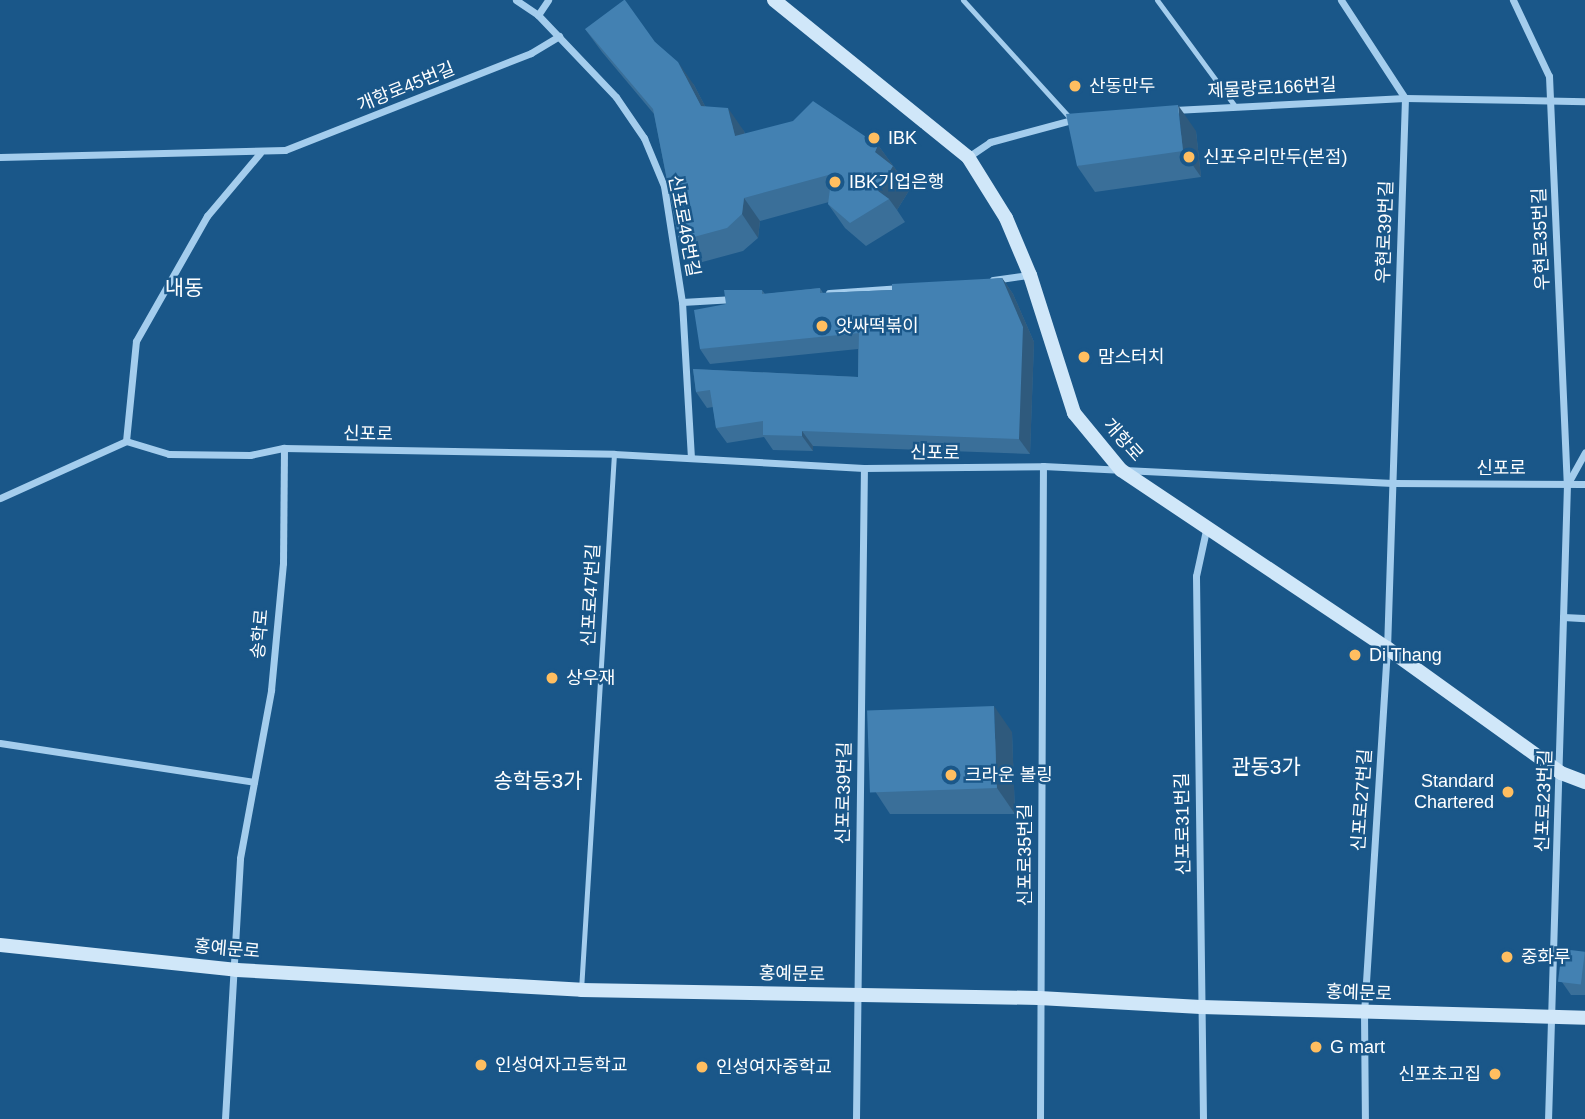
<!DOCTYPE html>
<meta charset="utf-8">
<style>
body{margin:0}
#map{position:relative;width:1585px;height:1119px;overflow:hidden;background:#1a5789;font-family:Arial,"Noto Sans KR",sans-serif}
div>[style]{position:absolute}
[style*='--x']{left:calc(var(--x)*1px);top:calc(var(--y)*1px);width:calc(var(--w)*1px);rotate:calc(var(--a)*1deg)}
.lane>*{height:5px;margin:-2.5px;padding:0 2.5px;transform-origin:2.5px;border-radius:2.5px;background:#a4cded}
.street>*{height:7px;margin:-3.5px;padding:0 3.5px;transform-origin:3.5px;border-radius:3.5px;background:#a4cded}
.secondary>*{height:14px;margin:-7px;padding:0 7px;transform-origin:7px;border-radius:7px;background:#d0e7f9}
.wall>*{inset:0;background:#3a6f99}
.shaded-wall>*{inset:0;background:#2f5a7d}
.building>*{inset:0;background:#4381b2;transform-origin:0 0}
.dots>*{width:19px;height:19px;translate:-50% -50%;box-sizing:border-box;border:4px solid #1a5789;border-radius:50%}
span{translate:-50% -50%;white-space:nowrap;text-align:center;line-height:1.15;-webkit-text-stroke:5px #1a5789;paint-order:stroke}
.poi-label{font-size:18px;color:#fff}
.left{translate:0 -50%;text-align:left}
.right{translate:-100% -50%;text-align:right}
.street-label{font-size:18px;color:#fff}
.quarter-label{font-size:21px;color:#fff}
</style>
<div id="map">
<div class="lane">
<i style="--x:963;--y:0;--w:161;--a:47.8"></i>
<i style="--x:1157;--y:0;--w:130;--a:53.7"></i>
<i style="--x:581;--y:990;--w:537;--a:-86.48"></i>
</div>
<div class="street">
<i style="--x:516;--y:0;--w:27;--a:34"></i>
<i style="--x:538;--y:15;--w:113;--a:46.4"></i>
<i style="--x:616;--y:97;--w:50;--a:55.7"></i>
<i style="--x:644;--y:138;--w:52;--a:67.4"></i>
<i style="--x:664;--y:186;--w:117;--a:81.2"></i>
<i style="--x:682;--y:302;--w:156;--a:86.7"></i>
<i style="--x:1341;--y:0;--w:117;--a:56.9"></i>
<i style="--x:1405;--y:98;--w:550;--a:91.87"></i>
<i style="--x:1387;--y:648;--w:366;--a:93.6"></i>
<i style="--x:1364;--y:1013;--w:106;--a:89.5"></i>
<i style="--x:1513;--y:0;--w:84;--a:64.7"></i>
<i style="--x:1549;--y:76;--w:408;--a:87.5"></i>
<i style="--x:1567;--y:484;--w:635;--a:91.71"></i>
<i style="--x:538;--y:15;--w:18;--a:-56"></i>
<i style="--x:1174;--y:110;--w:231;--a:-3"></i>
<i style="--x:1405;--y:98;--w:180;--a:1"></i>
<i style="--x:0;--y:157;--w:285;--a:-1.4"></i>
<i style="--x:285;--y:150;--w:264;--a:-21.5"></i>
<i style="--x:531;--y:53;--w:33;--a:-31"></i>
<i style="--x:968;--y:157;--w:27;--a:-34"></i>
<i style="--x:990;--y:142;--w:88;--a:-15.1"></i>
<i style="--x:993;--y:280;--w:37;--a:-8"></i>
<i style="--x:829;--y:293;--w:72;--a:-4"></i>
<i style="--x:682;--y:302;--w:52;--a:-3.3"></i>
<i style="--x:126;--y:441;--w:100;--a:-84.3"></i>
<i style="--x:136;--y:341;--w:144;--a:-60.4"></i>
<i style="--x:207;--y:216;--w:82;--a:-49.9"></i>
<i style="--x:1568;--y:483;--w:35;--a:-61"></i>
<i style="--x:0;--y:498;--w:138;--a:-24.3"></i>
<i style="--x:126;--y:441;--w:45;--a:16.8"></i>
<i style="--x:169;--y:454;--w:81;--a:0.7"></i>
<i style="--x:250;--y:455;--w:35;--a:-12"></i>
<i style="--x:284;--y:448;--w:330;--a:1"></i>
<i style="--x:614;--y:454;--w:250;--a:3.2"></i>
<i style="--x:864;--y:468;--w:179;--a:-0.6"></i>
<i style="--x:1043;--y:466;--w:350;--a:2.8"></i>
<i style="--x:1393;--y:483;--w:192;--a:0.3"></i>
<i style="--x:1563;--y:617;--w:22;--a:3"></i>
<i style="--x:0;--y:743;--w:257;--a:8.7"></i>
<i style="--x:225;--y:1119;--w:261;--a:-86.7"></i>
<i style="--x:240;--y:858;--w:171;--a:-79.5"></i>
<i style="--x:271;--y:690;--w:128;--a:-84.6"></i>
<i style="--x:283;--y:563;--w:115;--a:-89.5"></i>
<i style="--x:856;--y:1119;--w:651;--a:-89.3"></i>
<i style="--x:1040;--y:1119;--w:653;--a:-89.74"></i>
<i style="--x:1203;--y:1119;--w:543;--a:-90.74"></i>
<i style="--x:1196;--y:576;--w:47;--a:-77.7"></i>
</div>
<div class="secondary">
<i style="--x:774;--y:0;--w:250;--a:39"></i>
<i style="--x:968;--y:157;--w:72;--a:58.1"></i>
<i style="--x:1006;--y:218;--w:62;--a:67.2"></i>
<i style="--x:1030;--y:275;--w:145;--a:72.3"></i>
<i style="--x:1074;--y:413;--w:74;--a:50.5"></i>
<i style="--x:1121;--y:470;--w:320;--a:33.8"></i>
<i style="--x:1387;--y:648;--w:214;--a:35.7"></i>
<i style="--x:1561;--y:773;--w:26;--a:21"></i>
<i style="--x:0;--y:945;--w:238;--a:6"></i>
<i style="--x:237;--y:970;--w:345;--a:3.3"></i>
<i style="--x:581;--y:990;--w:458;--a:1"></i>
<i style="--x:1039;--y:998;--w:162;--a:3.2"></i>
<i style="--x:1201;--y:1007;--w:384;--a:1.6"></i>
</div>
<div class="wall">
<i style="clip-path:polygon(585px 29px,655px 42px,694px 85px,705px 106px,744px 131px,745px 134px,878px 145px,910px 189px,897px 210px,905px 222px,866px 246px,845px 228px,828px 204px,829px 202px,760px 221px,758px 238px,743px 251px,695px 264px,679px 241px,654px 114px,602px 52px)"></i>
<i style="clip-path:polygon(1196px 131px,1201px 177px,1095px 192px,1077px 166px)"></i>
<i style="clip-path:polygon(1002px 278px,1013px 294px,1034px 342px,1030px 454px,813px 446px,813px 451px,773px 450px,764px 437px,727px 443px,716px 428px,713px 407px,707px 408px,696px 392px,693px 369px,858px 377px,858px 349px,710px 364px,700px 349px,726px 304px,762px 290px,765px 294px,820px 288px,823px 293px,892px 290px)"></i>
<i style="clip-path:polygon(1012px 732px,1015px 814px,890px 814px,873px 788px)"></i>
<i style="clip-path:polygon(1585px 952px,1585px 995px,1571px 995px,1562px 982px)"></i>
</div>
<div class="shaded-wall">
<i style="clip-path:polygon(678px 62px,694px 85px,717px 129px,701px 106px)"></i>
<i style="clip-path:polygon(1178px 105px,1196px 131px,1201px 177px,1183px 151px)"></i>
<i style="clip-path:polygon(728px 108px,744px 131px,751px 160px,735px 136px)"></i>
<i style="clip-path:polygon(878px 145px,910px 189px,897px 210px,889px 199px,878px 191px,875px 152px)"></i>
<i style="clip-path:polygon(744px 198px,760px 221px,758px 238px,742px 214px)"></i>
<i style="clip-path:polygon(1002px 278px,1013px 294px,1034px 342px,1030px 454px,1019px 439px)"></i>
<i style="clip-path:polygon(802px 431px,813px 446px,813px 451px,802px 436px)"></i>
<i style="clip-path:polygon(994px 706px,1012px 732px,1015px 814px,997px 788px)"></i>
</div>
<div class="building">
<i style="clip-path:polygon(624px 0,625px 0,655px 42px,678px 62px,701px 106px,728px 108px,735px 136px,793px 121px,813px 101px,878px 145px,875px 152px,893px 166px,878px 191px,889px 199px,850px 223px,828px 204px,832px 174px,744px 198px,742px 214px,727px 228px,679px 241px,653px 109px,585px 29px)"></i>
<i style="clip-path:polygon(1178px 105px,1183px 151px,1077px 166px,1066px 114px)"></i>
<i style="clip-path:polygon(1002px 278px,1023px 327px,1019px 439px,802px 431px,802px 436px,763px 435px,763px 421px,716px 428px,710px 390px,696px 392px,693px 369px,858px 377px,859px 333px,700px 349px,694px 310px,726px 304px,724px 290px,762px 290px,762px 294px,820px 288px,820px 293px,892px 290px,892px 284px)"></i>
<i style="left:994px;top:706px;width:82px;height:127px;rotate:88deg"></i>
<i style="left:1562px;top:949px;width:23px;height:33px;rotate:7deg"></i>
</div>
<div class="dots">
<i style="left:1075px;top:86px;background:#ffbe60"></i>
<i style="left:874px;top:138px;background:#ffbe60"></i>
<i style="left:1189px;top:157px;background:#ffbe60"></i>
<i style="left:835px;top:182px;background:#ffbe60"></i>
<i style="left:822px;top:326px;background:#ffbe60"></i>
<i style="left:1084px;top:357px;background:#ffbe60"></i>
<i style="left:1355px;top:655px;background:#ffbe60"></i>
<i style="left:552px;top:678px;background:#ffbe60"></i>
<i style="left:951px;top:775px;background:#ffbe60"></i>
<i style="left:1508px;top:792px;background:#ffbe60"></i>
<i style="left:1507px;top:957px;background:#ffbe60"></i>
<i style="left:1316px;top:1047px;background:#ffbe60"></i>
<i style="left:481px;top:1065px;background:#ffbe60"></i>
<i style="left:702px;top:1067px;background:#ffbe60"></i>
<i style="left:1495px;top:1074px;background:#ffbe60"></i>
</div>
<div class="poi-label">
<span class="left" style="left:1089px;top:86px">산동만두</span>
<span class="left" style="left:888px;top:138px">IBK</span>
<span class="left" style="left:1203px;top:157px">신포우리만두(본점)</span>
<span class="left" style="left:849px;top:182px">IBK기업은행</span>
<span class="left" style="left:836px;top:326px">앗싸떡볶이</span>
<span class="left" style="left:1098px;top:357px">맘스터치</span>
<span class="left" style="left:1369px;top:655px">Di Thang</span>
<span class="left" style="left:566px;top:678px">상우재</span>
<span class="left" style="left:965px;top:775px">크라운 볼링</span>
<span class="right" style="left:1494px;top:792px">Standard<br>Chartered</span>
<span class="left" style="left:1521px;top:957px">중화루</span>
<span class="left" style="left:1330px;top:1047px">G mart</span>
<span class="left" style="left:495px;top:1065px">인성여자고등학교</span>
<span class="left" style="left:716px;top:1067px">인성여자중학교</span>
<span class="right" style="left:1481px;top:1074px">신포초고집</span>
</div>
<div class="street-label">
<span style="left:406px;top:87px;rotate:-22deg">개항로45번길</span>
<span style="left:1272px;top:88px;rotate:-3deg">제물량로166번길</span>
<span style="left:684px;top:226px;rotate:79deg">신포로46번길</span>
<span style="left:1385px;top:232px;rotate:-88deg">우현로39번길</span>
<span style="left:1541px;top:239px;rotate:-92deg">우현로35번길</span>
<span style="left:368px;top:434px;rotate:1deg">신포로</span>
<span style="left:1123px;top:440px;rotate:48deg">개항로</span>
<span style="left:935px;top:453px;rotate:1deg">신포로</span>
<span style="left:1501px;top:468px">신포로</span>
<span style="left:591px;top:595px;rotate:-87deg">신포로47번길</span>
<span style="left:260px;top:634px;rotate:-85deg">송학로</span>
<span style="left:844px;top:793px;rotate:-89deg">신포로39번길</span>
<span style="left:1362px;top:800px;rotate:-86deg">신포로27번길</span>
<span style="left:1544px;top:801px;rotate:-88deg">신포로23번길</span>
<span style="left:1183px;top:824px;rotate:-91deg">신포로31번길</span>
<span style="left:1025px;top:855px;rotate:-90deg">신포로35번길</span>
<span style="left:227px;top:949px;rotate:5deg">홍예문로</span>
<span style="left:792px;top:974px;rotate:1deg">홍예문로</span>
<span style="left:1359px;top:993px;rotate:2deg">홍예문로</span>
</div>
<div class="quarter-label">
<span style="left:184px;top:288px">내동</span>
<span style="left:1266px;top:767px">관동3가</span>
<span style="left:538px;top:781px">송학동3가</span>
</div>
</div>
